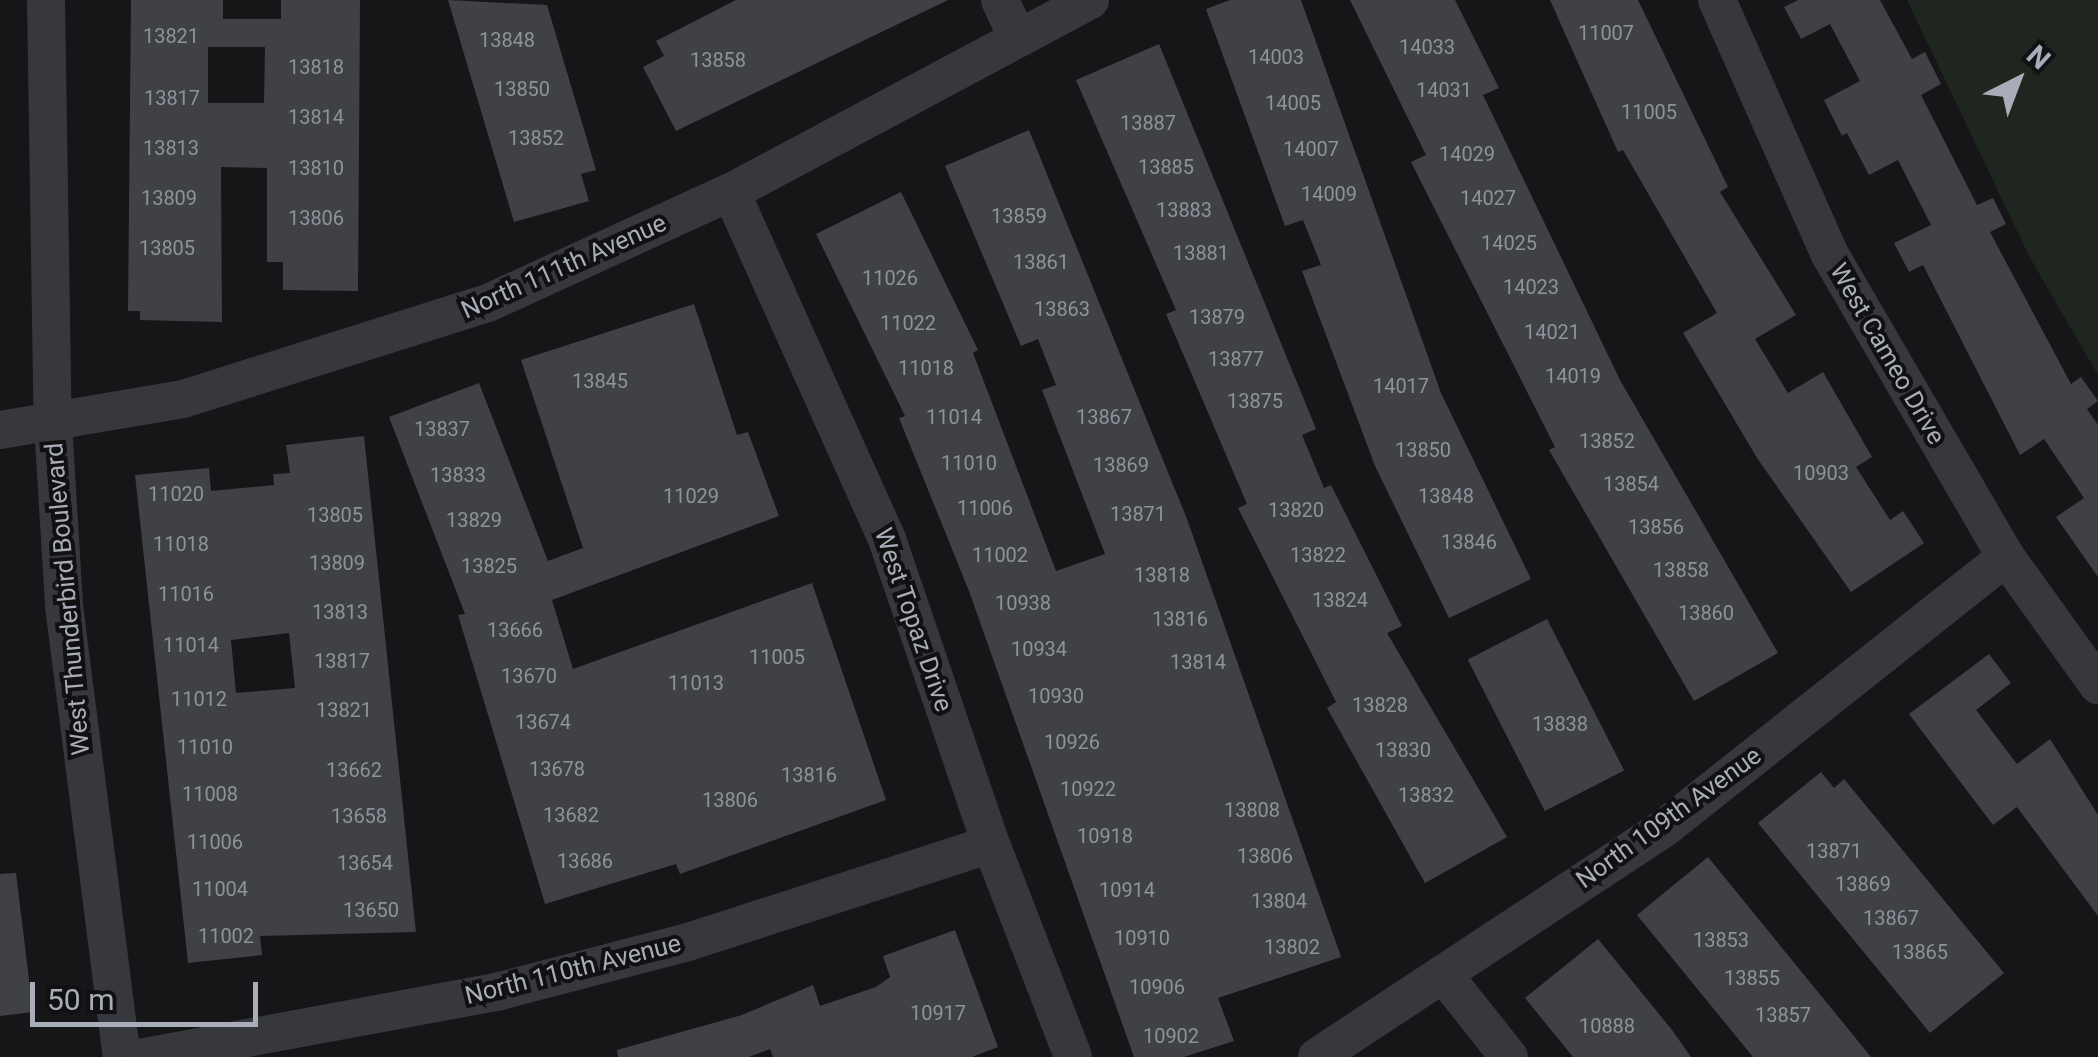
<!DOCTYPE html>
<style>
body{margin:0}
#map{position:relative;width:2098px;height:1057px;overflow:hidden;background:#161618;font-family:Roboto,sans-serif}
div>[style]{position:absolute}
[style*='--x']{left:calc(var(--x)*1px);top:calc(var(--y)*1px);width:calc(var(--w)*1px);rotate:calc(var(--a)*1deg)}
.green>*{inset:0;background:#1e261f}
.building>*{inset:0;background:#404145;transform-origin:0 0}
.minor>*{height:38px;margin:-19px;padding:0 19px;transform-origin:19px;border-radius:19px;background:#37383d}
span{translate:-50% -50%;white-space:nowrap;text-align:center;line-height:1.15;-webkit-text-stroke:8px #111113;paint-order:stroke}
.number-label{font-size:20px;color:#8e929b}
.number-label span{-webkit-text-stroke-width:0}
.street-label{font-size:25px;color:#a8adb8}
.north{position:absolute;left:1968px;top:30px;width:100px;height:100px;-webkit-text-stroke:8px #111113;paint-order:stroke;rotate:42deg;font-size:28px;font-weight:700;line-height:40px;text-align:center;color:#a8adb8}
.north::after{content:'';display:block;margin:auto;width:35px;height:45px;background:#a8adb8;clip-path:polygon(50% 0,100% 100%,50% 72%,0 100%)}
.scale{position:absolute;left:30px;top:982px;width:228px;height:45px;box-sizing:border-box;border:5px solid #a8adb8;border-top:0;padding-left:12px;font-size:30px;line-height:35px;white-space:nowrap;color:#a8adb8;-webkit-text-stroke:8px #111113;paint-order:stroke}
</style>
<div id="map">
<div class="green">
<i style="clip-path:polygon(1907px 0,2098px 0,2098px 375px,2029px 256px)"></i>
</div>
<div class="building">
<i style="clip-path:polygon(evenodd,131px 0,223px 0,223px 19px,281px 19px,281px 0,360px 0,358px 291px,283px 290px,283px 262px,267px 262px,267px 168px,221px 167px,222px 322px,140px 320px,140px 311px,128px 311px,131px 0,208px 47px,265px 47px,264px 103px,208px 103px,208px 47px)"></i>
<i style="clip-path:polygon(448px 0,547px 5px,596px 170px,581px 174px,589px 201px,514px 222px)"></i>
<i style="clip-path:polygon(736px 0,948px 0,676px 131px,643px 67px,664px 56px,656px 41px)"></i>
<i style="clip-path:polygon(1230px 0,1301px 0,1441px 393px,1531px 579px,1449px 618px,1375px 466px,1302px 271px,1321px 265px,1303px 220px,1285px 226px,1206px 9px)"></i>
<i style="clip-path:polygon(1350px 0,1455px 0,1499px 88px,1483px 95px,1620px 380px,1778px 653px,1694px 701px,1549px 450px,1555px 447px,1411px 162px,1426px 155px)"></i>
<i style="clip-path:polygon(1550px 0,1638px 0,1728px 187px,1720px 192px,1796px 315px,1755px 339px,1788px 393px,1823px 372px,1872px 457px,1856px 467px,1890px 520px,1903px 511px,1924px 543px,1851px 592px,1757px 458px,1683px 333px,1717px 313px,1623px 150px,1618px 152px)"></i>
<i style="clip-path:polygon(1798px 0,1880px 0,1912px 59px,1925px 52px,1941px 84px,1921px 95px,1977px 205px,1993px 198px,2006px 224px,1990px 232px,2071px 384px,2081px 377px,2098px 401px,2087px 409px,2098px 425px,2098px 577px,2056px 517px,2084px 498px,2044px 439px,2020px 455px,1923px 265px,1909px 272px,1894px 243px,1931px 225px,1898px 160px,1869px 175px,1847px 133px,1842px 136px,1824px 100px,1860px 81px,1830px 24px,1801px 39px,1784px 7px)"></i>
<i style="clip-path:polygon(1159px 44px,1316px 429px,1302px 435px,1324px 488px,1331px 485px,1402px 626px,1387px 633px,1507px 837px,1425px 883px,1327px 708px,1336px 702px,1238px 508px,1247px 504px,1166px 314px,1176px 310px,1076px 80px)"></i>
<i style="clip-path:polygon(1029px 130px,1187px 519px,1341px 957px,1218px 998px,1234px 1041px,1184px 1057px,1134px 1057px,969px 591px,899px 418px,905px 416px,816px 234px,901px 192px,978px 350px,973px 353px,1056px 571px,1105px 554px,1042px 390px,1056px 385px,1038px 339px,1021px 346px,945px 166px)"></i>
<i style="clip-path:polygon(694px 304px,737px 435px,748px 432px,779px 516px,552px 600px,573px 669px,812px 583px,886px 800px,680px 874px,676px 864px,545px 904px,458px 615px,465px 614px,389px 417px,479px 383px,548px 561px,583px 548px,521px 360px)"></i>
<i style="clip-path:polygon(evenodd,364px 436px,416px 932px,260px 936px,262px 955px,188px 963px,135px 475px,209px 468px,211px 491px,274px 485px,273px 474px,290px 473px,286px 445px,364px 436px,289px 633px,295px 688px,236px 693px,231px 640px,289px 633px)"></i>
<i style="left:1547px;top:619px;width:170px;height:89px;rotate:63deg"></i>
<i style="clip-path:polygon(1989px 654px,2011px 683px,1976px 710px,2017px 764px,2050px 739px,2098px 815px,2098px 916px,2017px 807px,1993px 825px,1909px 714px)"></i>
<i style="clip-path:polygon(1821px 772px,1834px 788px,1844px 779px,2004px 973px,1930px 1033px,1758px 823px)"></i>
<i style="clip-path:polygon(1708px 857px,1871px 1057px,1753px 1057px,1637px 915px)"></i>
<i style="clip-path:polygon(16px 873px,33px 1012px,0 1016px,0 874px)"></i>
<i style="clip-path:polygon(955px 930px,998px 1047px,972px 1057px,773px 1057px,770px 1049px,749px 1057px,618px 1057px,617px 1050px,742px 1015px,813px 985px,820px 1006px,876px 987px,890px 977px,883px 956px)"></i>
<i style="clip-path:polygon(1598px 939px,1672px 1030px,1691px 1057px,1573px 1057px,1525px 998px)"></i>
</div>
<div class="minor">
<i style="--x:46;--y:0;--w:424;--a:89.1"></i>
<i style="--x:53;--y:424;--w:182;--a:86.5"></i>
<i style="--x:64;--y:606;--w:455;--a:82.7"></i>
<i style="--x:1000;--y:0;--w:41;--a:65.3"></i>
<i style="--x:1717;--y:0;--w:277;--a:66.1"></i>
<i style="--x:1829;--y:253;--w:352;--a:59.8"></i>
<i style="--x:2006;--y:557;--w:158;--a:54.3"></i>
<i style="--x:731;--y:192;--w:384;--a:65.8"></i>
<i style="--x:888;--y:542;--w:319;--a:71.2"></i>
<i style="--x:991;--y:844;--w:228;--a:68.9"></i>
<i style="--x:0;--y:430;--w:186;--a:-9.6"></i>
<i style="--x:183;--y:399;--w:320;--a:-17.5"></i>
<i style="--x:488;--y:303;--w:267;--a:-24.6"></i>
<i style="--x:731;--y:192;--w:407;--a:-28.1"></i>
<i style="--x:1443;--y:974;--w:106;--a:51.5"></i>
<i style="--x:145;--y:1057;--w:361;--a:-10.5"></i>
<i style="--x:500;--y:991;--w:194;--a:-14.6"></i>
<i style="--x:688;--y:942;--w:318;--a:-17.9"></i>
<i style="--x:1317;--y:1057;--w:414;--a:-33.4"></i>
<i style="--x:1663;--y:829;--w:438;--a:-38.4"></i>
</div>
<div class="number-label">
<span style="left:1606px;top:33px">11007</span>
<span style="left:171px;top:36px">13821</span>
<span style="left:507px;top:40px">13848</span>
<span style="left:1427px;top:47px">14033</span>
<span style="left:1276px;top:57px">14003</span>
<span style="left:718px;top:60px">13858</span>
<span style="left:316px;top:67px">13818</span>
<span style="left:522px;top:89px">13850</span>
<span style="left:1444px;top:90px">14031</span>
<span style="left:172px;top:98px">13817</span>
<span style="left:1293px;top:103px">14005</span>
<span style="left:1649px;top:112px">11005</span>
<span style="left:316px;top:117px">13814</span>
<span style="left:1148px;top:123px">13887</span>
<span style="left:536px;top:138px">13852</span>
<span style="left:171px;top:148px">13813</span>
<span style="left:1311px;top:149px">14007</span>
<span style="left:1467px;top:154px">14029</span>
<span style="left:1166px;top:167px">13885</span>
<span style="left:316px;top:168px">13810</span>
<span style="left:1329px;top:194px">14009</span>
<span style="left:169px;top:198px">13809</span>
<span style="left:1488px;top:198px">14027</span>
<span style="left:1184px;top:210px">13883</span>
<span style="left:1019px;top:216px">13859</span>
<span style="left:316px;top:218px">13806</span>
<span style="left:1509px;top:243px">14025</span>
<span style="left:167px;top:248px">13805</span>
<span style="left:1201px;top:253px">13881</span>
<span style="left:1041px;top:262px">13861</span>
<span style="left:890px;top:278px">11026</span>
<span style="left:1531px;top:287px">14023</span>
<span style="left:1062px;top:309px">13863</span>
<span style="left:1217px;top:317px">13879</span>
<span style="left:908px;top:323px">11022</span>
<span style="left:1552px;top:332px">14021</span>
<span style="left:1236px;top:359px">13877</span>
<span style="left:926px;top:368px">11018</span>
<span style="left:1573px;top:376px">14019</span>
<span style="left:600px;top:381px">13845</span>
<span style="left:1401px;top:386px">14017</span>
<span style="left:1255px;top:401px">13875</span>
<span style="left:954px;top:417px">11014</span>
<span style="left:1104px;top:417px">13867</span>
<span style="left:442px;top:429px">13837</span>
<span style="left:1607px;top:441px">13852</span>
<span style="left:1423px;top:450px">13850</span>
<span style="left:969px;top:463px">11010</span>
<span style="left:1121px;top:465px">13869</span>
<span style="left:1821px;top:473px">10903</span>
<span style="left:458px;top:475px">13833</span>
<span style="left:1631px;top:484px">13854</span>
<span style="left:176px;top:494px">11020</span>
<span style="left:691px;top:496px">11029</span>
<span style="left:1446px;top:496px">13848</span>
<span style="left:985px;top:508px">11006</span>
<span style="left:1296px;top:510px">13820</span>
<span style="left:1138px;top:514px">13871</span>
<span style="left:335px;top:515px">13805</span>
<span style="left:474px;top:520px">13829</span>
<span style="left:1656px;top:527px">13856</span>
<span style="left:1469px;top:542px">13846</span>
<span style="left:181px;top:544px">11018</span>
<span style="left:1000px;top:555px">11002</span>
<span style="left:1318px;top:555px">13822</span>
<span style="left:337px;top:563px">13809</span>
<span style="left:489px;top:566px">13825</span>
<span style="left:1681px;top:570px">13858</span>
<span style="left:1162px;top:575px">13818</span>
<span style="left:186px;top:594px">11016</span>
<span style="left:1340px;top:600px">13824</span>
<span style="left:1023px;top:603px">10938</span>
<span style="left:340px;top:612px">13813</span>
<span style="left:1706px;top:613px">13860</span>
<span style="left:1180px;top:619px">13816</span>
<span style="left:515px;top:630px">13666</span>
<span style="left:191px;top:645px">11014</span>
<span style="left:1039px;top:649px">10934</span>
<span style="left:777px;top:657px">11005</span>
<span style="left:342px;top:661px">13817</span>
<span style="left:1198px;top:662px">13814</span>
<span style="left:529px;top:676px">13670</span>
<span style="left:696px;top:683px">11013</span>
<span style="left:1056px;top:696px">10930</span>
<span style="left:199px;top:699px">11012</span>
<span style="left:1380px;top:705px">13828</span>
<span style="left:344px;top:710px">13821</span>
<span style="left:543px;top:722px">13674</span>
<span style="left:1560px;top:724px">13838</span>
<span style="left:1072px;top:742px">10926</span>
<span style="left:205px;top:747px">11010</span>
<span style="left:1403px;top:750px">13830</span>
<span style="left:557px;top:769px">13678</span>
<span style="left:354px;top:770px">13662</span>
<span style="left:809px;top:775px">13816</span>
<span style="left:1088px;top:789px">10922</span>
<span style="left:210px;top:794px">11008</span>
<span style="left:1426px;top:795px">13832</span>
<span style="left:730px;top:800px">13806</span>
<span style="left:1252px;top:810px">13808</span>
<span style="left:571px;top:815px">13682</span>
<span style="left:359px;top:816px">13658</span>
<span style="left:1105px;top:836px">10918</span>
<span style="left:215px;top:842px">11006</span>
<span style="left:1834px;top:851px">13871</span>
<span style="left:1265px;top:856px">13806</span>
<span style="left:585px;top:861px">13686</span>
<span style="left:365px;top:863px">13654</span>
<span style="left:1863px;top:884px">13869</span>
<span style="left:220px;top:889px">11004</span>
<span style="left:1127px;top:890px">10914</span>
<span style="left:1279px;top:901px">13804</span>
<span style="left:371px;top:910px">13650</span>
<span style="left:1891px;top:918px">13867</span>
<span style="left:226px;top:936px">11002</span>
<span style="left:1142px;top:938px">10910</span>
<span style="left:1721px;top:940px">13853</span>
<span style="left:1292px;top:947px">13802</span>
<span style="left:1920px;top:952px">13865</span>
<span style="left:1752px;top:978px">13855</span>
<span style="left:1157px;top:987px">10906</span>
<span style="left:938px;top:1013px">10917</span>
<span style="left:1783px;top:1015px">13857</span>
<span style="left:1607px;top:1026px">10888</span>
<span style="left:1171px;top:1036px">10902</span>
</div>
<div class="street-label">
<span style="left:564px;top:267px;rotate:-24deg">North 111th Avenue</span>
<span style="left:1887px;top:354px;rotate:60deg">West Cameo Drive</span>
<span style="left:68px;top:599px;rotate:-95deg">West Thunderbird Boulevard</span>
<span style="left:913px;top:620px;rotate:71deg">West Topaz Drive</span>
<span style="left:1669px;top:818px;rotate:-36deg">North 109th Avenue</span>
<span style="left:573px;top:970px;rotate:-14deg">North 110th Avenue</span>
</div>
<div class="north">N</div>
<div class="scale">50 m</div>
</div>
